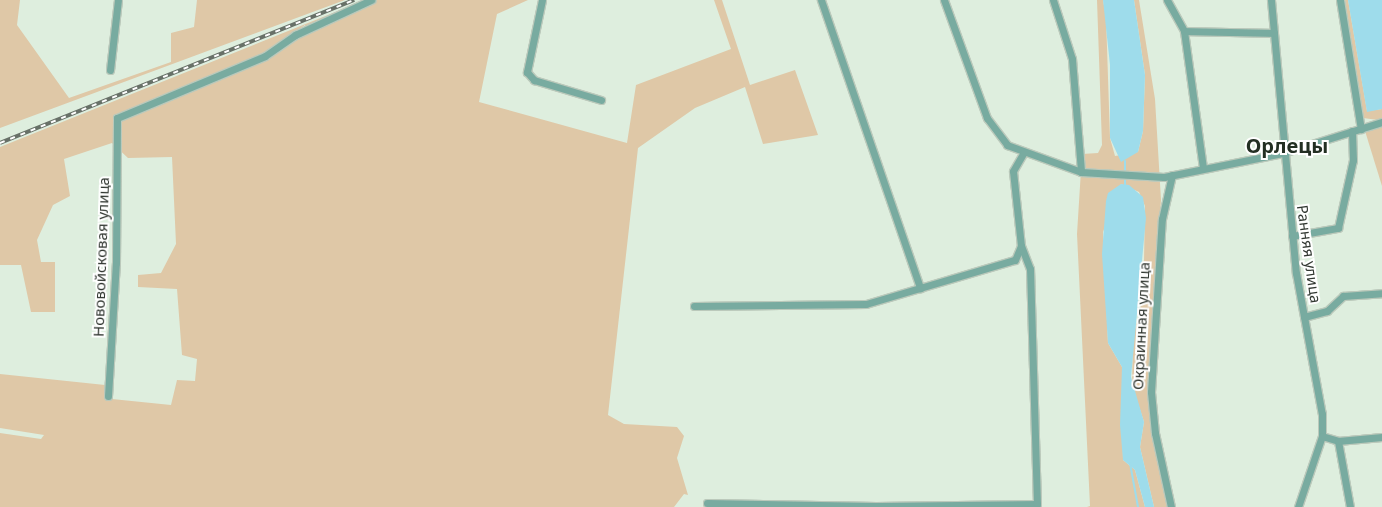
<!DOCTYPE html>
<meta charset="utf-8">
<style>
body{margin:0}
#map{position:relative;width:1382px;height:507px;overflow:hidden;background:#deeede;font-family:"Noto Sans",sans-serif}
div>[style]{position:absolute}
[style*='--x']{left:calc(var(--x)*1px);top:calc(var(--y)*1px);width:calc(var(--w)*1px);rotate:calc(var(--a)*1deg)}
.green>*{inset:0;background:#dfc8a7}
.water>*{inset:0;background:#9edceb}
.stream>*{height:2px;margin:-1px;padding:0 1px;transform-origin:1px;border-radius:1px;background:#9edceb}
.roads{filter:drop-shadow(1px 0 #bbc9bb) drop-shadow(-1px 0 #bbc9bb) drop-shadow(0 1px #bbc9bb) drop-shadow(0 -1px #bbc9bb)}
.minor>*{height:7px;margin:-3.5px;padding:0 3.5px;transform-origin:3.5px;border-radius:3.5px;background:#78aba0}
.rail>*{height:4px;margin-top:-2px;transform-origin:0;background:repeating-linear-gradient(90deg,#fff 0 5.5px,#687168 0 11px);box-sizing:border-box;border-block:1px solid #687168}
span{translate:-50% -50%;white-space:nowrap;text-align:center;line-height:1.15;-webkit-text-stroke:4px #fff;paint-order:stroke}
.street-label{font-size:15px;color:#313731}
.district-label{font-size:20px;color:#232f23;font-weight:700}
</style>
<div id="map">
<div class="green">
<i style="clip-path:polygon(0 0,20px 0,17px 25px,69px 98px,171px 62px,171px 33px,194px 27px,197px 0,345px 0,0 128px)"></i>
<i style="clip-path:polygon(evenodd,365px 0,528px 0,497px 14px,479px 102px,627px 143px,636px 85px,731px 49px,714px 0,722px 0,750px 85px,795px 70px,818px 135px,763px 144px,745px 87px,695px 108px,638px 148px,608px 415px,624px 424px,677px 427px,684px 436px,677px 458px,688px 495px,684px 494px,674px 507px,0 507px,0 433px,41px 439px,44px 435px,0 428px,0 374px,105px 385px,112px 399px,171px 405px,177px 380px,195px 381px,197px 359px,182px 355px,177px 289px,138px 287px,138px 275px,161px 273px,176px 244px,172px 157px,128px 158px,112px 143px,64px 159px,70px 196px,53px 205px,37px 240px,41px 262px,55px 262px,55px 312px,31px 312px,21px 265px,0 265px,0 147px,365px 0,305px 25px,307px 32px,278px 53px,121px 120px,264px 54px,305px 25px)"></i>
<i style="clip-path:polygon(1097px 0,1103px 0,1106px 17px,1110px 138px,1115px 156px,1138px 152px,1143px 131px,1145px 75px,1134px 0,1139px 0,1155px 99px,1161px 200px,1148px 390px,1169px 507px,1154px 507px,1140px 447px,1144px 422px,1132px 385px,1133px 336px,1140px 313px,1144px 261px,1145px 206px,1139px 192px,1121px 184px,1103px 232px,1108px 343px,1122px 367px,1123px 460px,1135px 470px,1145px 507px,1087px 507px,1090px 506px,1077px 234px,1082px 154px,1098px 153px,1102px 145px)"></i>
<i style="clip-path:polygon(1345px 0,1348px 0,1367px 111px,1382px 109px,1382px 119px,1378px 120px,1363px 118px)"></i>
<i style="clip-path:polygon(1382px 126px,1382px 186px,1365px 131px)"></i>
</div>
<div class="water">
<i style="clip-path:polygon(1103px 0,1134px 0,1145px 75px,1143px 131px,1138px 152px,1121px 162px,1110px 138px,1110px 65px)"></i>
<i style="clip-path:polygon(1348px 0,1382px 0,1382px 109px,1367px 112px)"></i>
<i style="clip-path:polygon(1121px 184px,1129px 185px,1143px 197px,1146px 218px,1131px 377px,1144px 422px,1140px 447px,1154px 507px,1145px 507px,1135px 470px,1123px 460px,1120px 425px,1122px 367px,1108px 343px,1102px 254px,1106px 201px,1108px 193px)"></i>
</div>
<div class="stream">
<i style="--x:1125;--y:161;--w:25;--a:90"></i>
<i style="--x:1130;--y:463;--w:45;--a:79.7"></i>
</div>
<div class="roads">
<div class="minor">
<i style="--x:542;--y:0;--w:74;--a:101.8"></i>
<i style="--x:527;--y:72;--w:11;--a:49"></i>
<i style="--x:534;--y:80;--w:70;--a:16.6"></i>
<i style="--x:821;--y:0;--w:305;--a:71"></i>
<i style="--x:944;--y:0;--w:126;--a:70"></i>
<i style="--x:987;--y:118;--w:34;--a:53"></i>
<i style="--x:1007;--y:145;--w:79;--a:20"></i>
<i style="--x:1081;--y:172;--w:83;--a:3.4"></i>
<i style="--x:1164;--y:177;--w:121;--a:-11.4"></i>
<i style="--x:1283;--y:153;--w:104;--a:-17.4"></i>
<i style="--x:1053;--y:0;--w:62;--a:72.1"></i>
<i style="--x:1072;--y:59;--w:113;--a:85.4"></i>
<i style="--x:1167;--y:0;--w:35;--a:61"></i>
<i style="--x:1184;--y:31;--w:138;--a:82.1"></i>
<i style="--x:1271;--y:0;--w:274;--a:84.8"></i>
<i style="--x:1296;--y:273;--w:143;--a:79.6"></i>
<i style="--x:1322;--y:414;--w:22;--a:90"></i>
<i style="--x:1322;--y:436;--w:75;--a:108.7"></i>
<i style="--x:1340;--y:0;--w:131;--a:80.8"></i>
<i style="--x:1184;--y:31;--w:90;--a:1.3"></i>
<i style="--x:110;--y:70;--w:70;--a:-83.5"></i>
<i style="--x:1292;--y:236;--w:47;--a:-9.9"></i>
<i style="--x:1338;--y:228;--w:70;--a:-77.6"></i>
<i style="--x:1353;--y:160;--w:29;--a:-92"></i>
<i style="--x:694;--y:306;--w:172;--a:-0.7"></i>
<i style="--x:866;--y:304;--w:155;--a:-16.5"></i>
<i style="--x:1015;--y:260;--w:15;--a:-67"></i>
<i style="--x:1304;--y:317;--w:24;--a:-15"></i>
<i style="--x:1327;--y:311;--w:22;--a:-43"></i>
<i style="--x:1343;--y:296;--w:39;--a:-4"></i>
<i style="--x:108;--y:396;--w:133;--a:-86.6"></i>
<i style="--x:116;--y:263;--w:145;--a:-89.6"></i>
<i style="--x:117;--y:118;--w:160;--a:-22.7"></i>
<i style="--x:265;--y:56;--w:37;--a:-35"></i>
<i style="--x:295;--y:35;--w:84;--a:-24.7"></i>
<i style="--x:1322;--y:436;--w:17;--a:17"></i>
<i style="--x:1338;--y:441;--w:67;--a:79.7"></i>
<i style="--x:1338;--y:441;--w:44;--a:-5.2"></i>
<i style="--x:707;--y:503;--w:169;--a:1"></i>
<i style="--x:876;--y:506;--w:161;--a:-0.7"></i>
<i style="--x:1037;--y:504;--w:235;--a:-91.7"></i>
<i style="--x:1030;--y:269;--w:25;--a:-111"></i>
<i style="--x:1021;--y:246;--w:75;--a:-96.1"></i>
<i style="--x:1013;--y:171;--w:22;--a:-60"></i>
<i style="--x:1171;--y:507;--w:76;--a:-102.2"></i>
<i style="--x:1155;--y:433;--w:41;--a:-95.6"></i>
<i style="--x:1151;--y:392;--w:173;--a:-86.4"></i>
<i style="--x:1162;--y:219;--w:45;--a:-77.2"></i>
</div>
</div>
<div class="rail">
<i style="--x:0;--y:143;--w:382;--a:-22"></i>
</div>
<div class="street-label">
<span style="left:1309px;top:254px;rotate:82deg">Ранняя улица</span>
<span style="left:101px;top:257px;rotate:-88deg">Нововойсковая улица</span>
<span style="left:1141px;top:326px;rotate:-87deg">Окраинная улица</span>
</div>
<div class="district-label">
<span style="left:1287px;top:145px">Орлецы</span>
</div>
</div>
